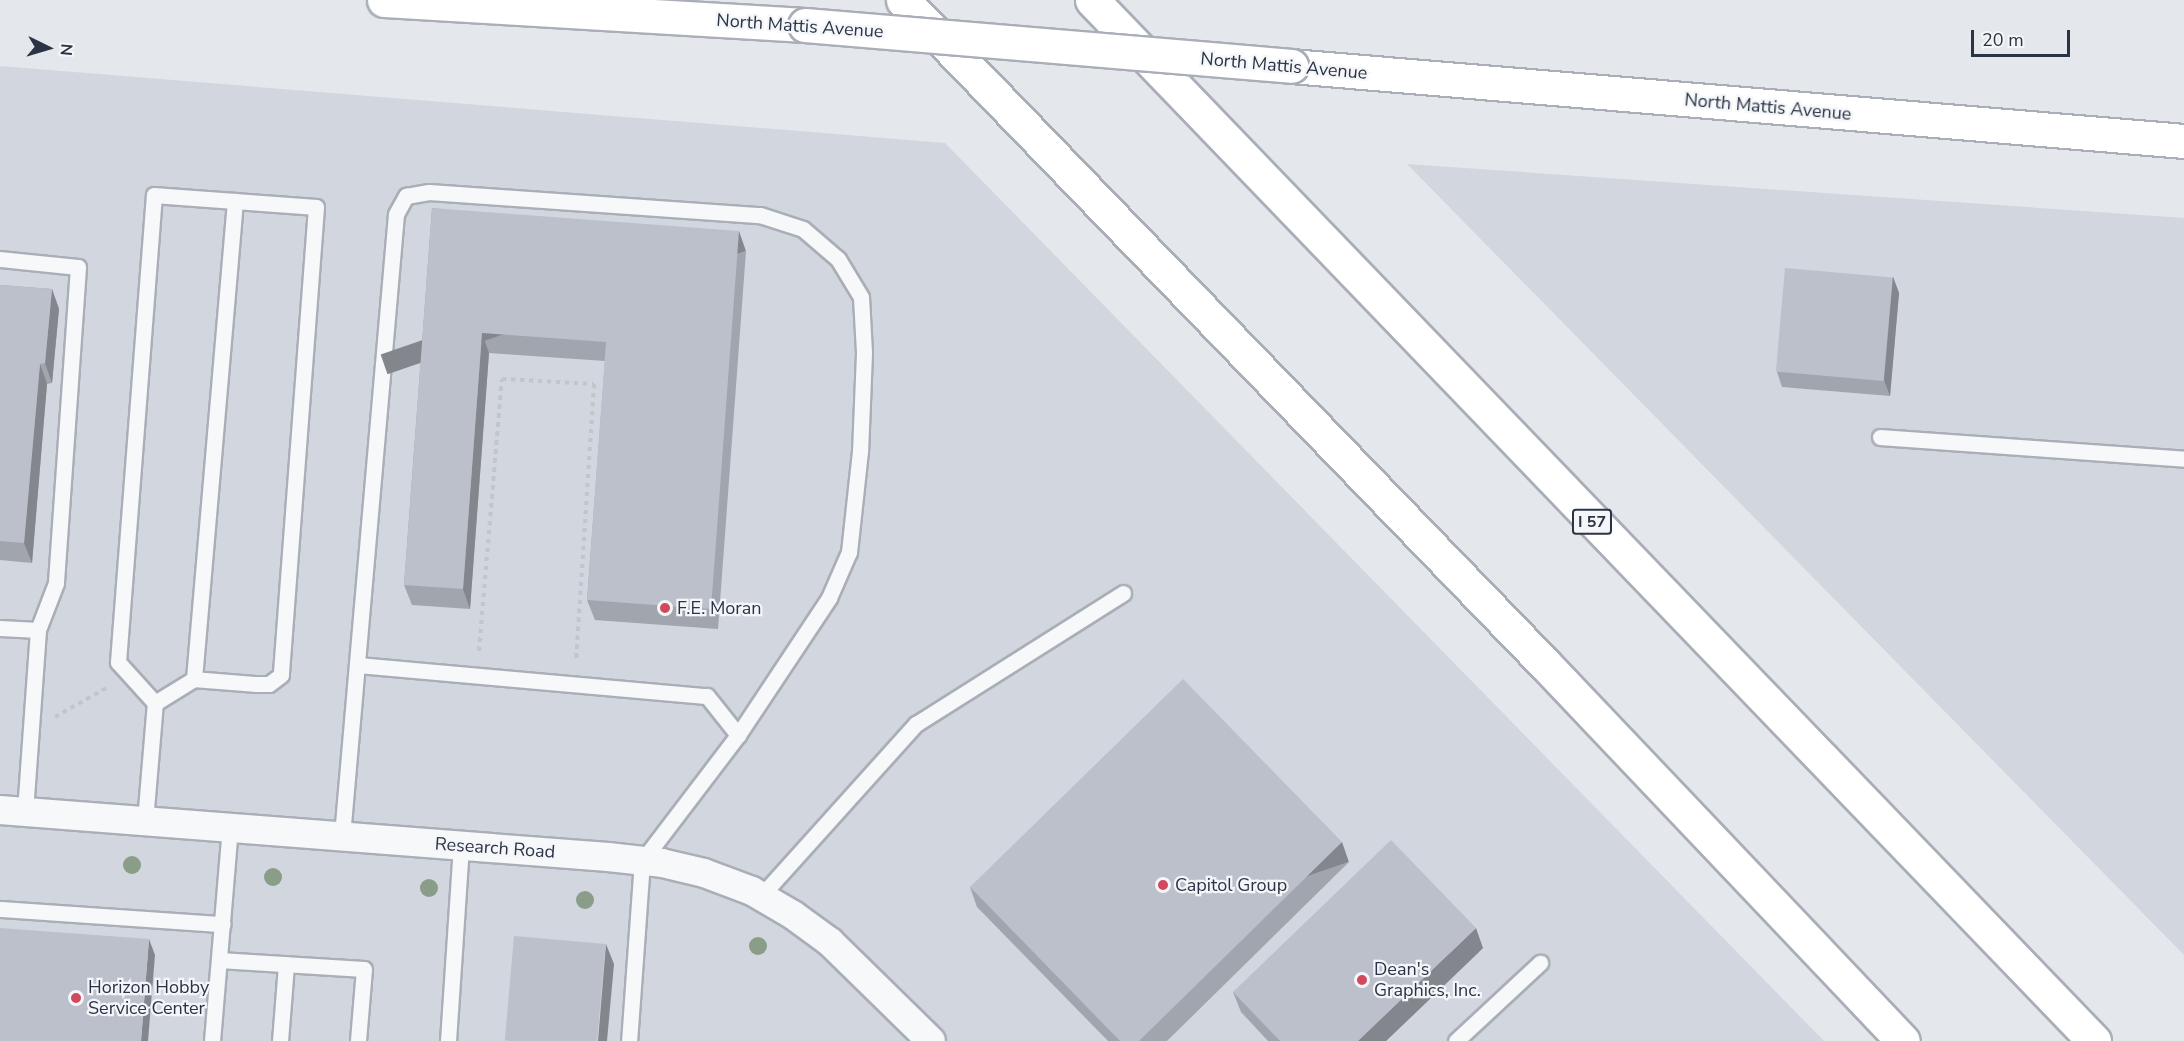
<!DOCTYPE html>
<style>
body{margin:0}
#map{position:relative;width:2184px;height:1041px;overflow:hidden;background:#e4e7ec;font-family:"Nunito Sans",sans-serif}
div>[style]{position:absolute}
[style*='--x']{left:calc(var(--x)*1px);top:calc(var(--y)*1px);width:calc(var(--w)*1px);rotate:calc(var(--a)*1deg)}
.built>*{inset:0;background:#d2d6de}
.path>*{height:4px;margin-top:-2px;transform-origin:0;background:repeating-linear-gradient(90deg,#c2c5cb 0 4.5px,transparent 0 9px)}
.roads{filter:drop-shadow(2px 0 #a9aeb7) drop-shadow(-2px 0 #a9aeb7) drop-shadow(0 2px #a9aeb7) drop-shadow(0 -2px #a9aeb7)}
.lane>*{height:15px;margin:-7.5px;padding:0 7.5px;transform-origin:7.5px;border-radius:7.5px;background:#f7f8fa}
.street>*{height:28px;margin:-14px;padding:0 14px;transform-origin:14px;border-radius:14px;background:#f7f8fa}
.secondary>*{height:33px;margin:-16.5px;padding:0 16.5px;transform-origin:16.5px;border-radius:16.5px;background:#fff}
.highway>*{height:33px;margin:-16.5px;padding:0 16.5px;transform-origin:16.5px;border-radius:16.5px;background:#fff}
.bridges{filter:drop-shadow(2px 0 #a9aeb7) drop-shadow(-2px 0 #a9aeb7) drop-shadow(0 2px #a9aeb7) drop-shadow(0 -2px #a9aeb7)}
.secondary-bridge>*{height:33px;margin:-16.5px;padding:0 16.5px;transform-origin:16.5px;border-radius:16.5px;background:#fff}
.trees>*{width:18px;height:18px;margin:-9px;border-radius:50%;background:#899d89}
.wall>*{inset:0;background:#a1a5ae}
.shaded-wall>*{inset:0;background:#83868d;transform-origin:0 0}
.building>*{inset:0;background:#bbc0ca;transform-origin:0 0}
.dots>*{width:16px;height:16px;translate:-50% -50%;box-sizing:border-box;border:3px solid #f4f6f9;border-radius:50%}
span{translate:-50% -50%;white-space:nowrap;text-align:center;line-height:1.15;-webkit-text-stroke:4.5px #f4f6f9;paint-order:stroke}
.shield-label span{padding:2px 4px;background:#f4f6f9;border:2px solid;border-radius:4px;-webkit-text-stroke-width:0}
.shield-label{font-size:16px;color:#2b3445;font-weight:700}
.street-label{font-size:18px;color:#2b3445}
.poi-label{font-size:18px;color:#2b3445}
.left{translate:0 -50%;text-align:left}
.north{position:absolute;left:18px;top:18px;width:60px;height:60px;-webkit-text-stroke:4px #f4f6f9;paint-order:stroke;rotate:95deg;font-size:16px;font-weight:700;line-height:24px;text-align:center;color:#2b3445}
.north::after{content:'';display:block;margin:auto;width:21px;height:27px;background:#2b3445;clip-path:polygon(50% 0,100% 100%,50% 72%,0 100%)}
.scale{position:absolute;left:1971px;top:30px;width:99px;height:27px;box-sizing:border-box;border:3px solid #2b3445;border-top:0;padding-left:8px;font-size:18px;line-height:21px;white-space:nowrap;color:#2b3445;-webkit-text-stroke:4px #f4f6f9;paint-order:stroke}
</style>
<div id="map">
<div class="built">
<i style="clip-path:polygon(0 66px,945px 143px,1824px 1041px,0 1041px)"></i>
<i style="clip-path:polygon(1407px 164px,2184px 218px,2184px 955px)"></i>
</div>
<div class="path">
<i style="--x:479;--y:651;--w:273;--a:-85.2"></i>
<i style="--x:502;--y:379;--w:92;--a:3.1"></i>
<i style="--x:594;--y:384;--w:278;--a:93.7"></i>
<i style="--x:55;--y:717;--w:61;--a:-29.5"></i>
</div>
<div class="roads">
<div class="lane">
<i style="--x:0;--y:259;--w:78;--a:5.9"></i>
<i style="--x:78;--y:267;--w:317;--a:94"></i>
<i style="--x:56;--y:583;--w:50;--a:111"></i>
<i style="--x:38;--y:630;--w:182;--a:94.1"></i>
<i style="--x:1880;--y:437;--w:305;--a:4.1"></i>
<i style="--x:0;--y:628;--w:38;--a:3"></i>
<i style="--x:357;--y:665;--w:351;--a:5.1"></i>
<i style="--x:707;--y:696;--w:50;--a:51.5"></i>
<i style="--x:155;--y:703;--w:46;--a:-31.6"></i>
<i style="--x:194;--y:679;--w:480;--a:-85.1"></i>
<i style="--x:145;--y:821;--w:118;--a:-85.2"></i>
<i style="--x:155;--y:703;--w:55;--a:-132.1"></i>
<i style="--x:118;--y:662;--w:468;--a:-85.6"></i>
<i style="--x:154;--y:195;--w:162;--a:4.2"></i>
<i style="--x:316;--y:207;--w:469;--a:94.3"></i>
<i style="--x:281;--y:675;--w:15;--a:143"></i>
<i style="--x:269;--y:684;--w:13;--a:180"></i>
<i style="--x:256;--y:684;--w:62;--a:-175.4"></i>
<i style="--x:342;--y:836;--w:624;--a:-85.04"></i>
<i style="--x:396;--y:214;--w:21;--a:-61"></i>
<i style="--x:406;--y:196;--w:23;--a:-10"></i>
<i style="--x:429;--y:192;--w:332;--a:4"></i>
<i style="--x:760;--y:215;--w:45;--a:18"></i>
<i style="--x:803;--y:229;--w:46;--a:40.6"></i>
<i style="--x:838;--y:259;--w:44;--a:58.8"></i>
<i style="--x:861;--y:297;--w:56;--a:86.9"></i>
<i style="--x:864;--y:353;--w:98;--a:92.3"></i>
<i style="--x:860;--y:451;--w:102;--a:96.2"></i>
<i style="--x:849;--y:552;--w:50;--a:113.5"></i>
<i style="--x:829;--y:598;--w:164;--a:123.6"></i>
<i style="--x:738;--y:735;--w:158;--a:127.3"></i>
<i style="--x:642;--y:861;--w:180;--a:94.1"></i>
<i style="--x:761;--y:896;--w:232;--a:-48"></i>
<i style="--x:916;--y:724;--w:245;--a:-32.3"></i>
<i style="--x:0;--y:909;--w:223;--a:3.9"></i>
<i style="--x:219;--y:960;--w:145;--a:3.6"></i>
<i style="--x:364;--y:969;--w:72;--a:94.8"></i>
<i style="--x:212;--y:1041;--w:214;--a:-85.2"></i>
<i style="--x:280;--y:1041;--w:77;--a:-85.5"></i>
<i style="--x:448;--y:1041;--w:195;--a:-86.2"></i>
<i style="--x:1456;--y:1041;--w:115;--a:-42.9"></i>
</div>
<div class="street">
<i style="--x:0;--y:810;--w:610;--a:4.42"></i>
<i style="--x:608;--y:857;--w:54;--a:6.3"></i>
<i style="--x:662;--y:863;--w:43;--a:13.4"></i>
<i style="--x:704;--y:873;--w:51;--a:20.6"></i>
<i style="--x:752;--y:891;--w:48;--a:30.3"></i>
<i style="--x:793;--y:915;--w:46;--a:36.1"></i>
<i style="--x:830;--y:942;--w:141;--a:44.4"></i>
</div>
<div class="secondary">
<i style="--x:384;--y:0;--w:422;--a:3.4"></i>
<i style="--x:1291;--y:66;--w:896;--a:4.8"></i>
</div>
<div class="highway">
<i style="--x:903;--y:0;--w:922;--a:45.97"></i>
<i style="--x:1544;--y:663;--w:521;--a:46.48"></i>
<i style="--x:1092;--y:0;--w:1445;--a:46.09"></i>
</div>
</div>
<div class="bridges">
<div class="secondary-bridge">
<i style="--x:805;--y:25;--w:488;--a:4.8"></i>
</div>
</div>
<div class="trees">
<i style="left:132px;top:865px"></i>
<i style="left:273px;top:877px"></i>
<i style="left:429px;top:888px"></i>
<i style="left:585px;top:900px"></i>
<i style="left:758px;top:946px"></i>
</div>
<div class="wall">
<i style="clip-path:polygon(432px 208px,746px 251px,718px 629px,595px 620px,587px 600px,605px 361px,489px 353px,470px 609px,412px 605px,404px 585px)"></i>
<i style="clip-path:polygon(1893px 277px,1899px 293px,1890px 396px,1782px 387px,1777px 372px)"></i>
<i style="clip-path:polygon(0 285px,52px 289px,59px 309px,52px 383px,47px 384px,32px 563px,0 560px)"></i>
<i style="clip-path:polygon(1349px 862px,1167px 1041px,1108px 1041px,977px 907px,970px 887px)"></i>
<i style="clip-path:polygon(1483px 948px,1386px 1041px,1268px 1041px,1241px 1012px,1233px 992px)"></i>
</div>
<div class="shaded-wall">
<i style="left:739px;top:231px;width:21px;height:379px;rotate:71deg"></i>
<i style="clip-path:polygon(1893px 277px,1899px 293px,1890px 396px,1884px 380px)"></i>
<i style="clip-path:polygon(52px 289px,59px 309px,52px 383px,45px 363px)"></i>
<i style="clip-path:polygon(482px 333px,489px 353px,470px 609px,463px 589px)"></i>
<i style="clip-path:polygon(40px 364px,47px 384px,32px 563px,24px 543px)"></i>
<i style="left:1342px;top:842px;width:21px;height:284px;rotate:71deg"></i>
<i style="clip-path:polygon(1476px 928px,1483px 948px,1386px 1041px,1358px 1041px)"></i>
<i style="clip-path:polygon(149px 939px,155px 955px,148px 1041px,141px 1041px)"></i>
<i style="clip-path:polygon(606px 944px,614px 964px,607px 1041px,598px 1041px)"></i>
</div>
<div class="building">
<i style="clip-path:polygon(432px 208px,739px 231px,711px 609px,587px 600px,606px 342px,482px 333px,463px 589px,404px 585px)"></i>
<i style="left:1785px;top:268px;width:108px;height:104px;rotate:5deg"></i>
<i style="clip-path:polygon(0 285px,52px 289px,45px 363px,40px 364px,24px 543px,0 541px)"></i>
<i style="clip-path:polygon(1183px 679px,1342px 842px,1139px 1041px,1120px 1041px,970px 887px)"></i>
<i style="clip-path:polygon(1391px 840px,1476px 928px,1358px 1041px,1280px 1041px,1233px 992px)"></i>
<i style="clip-path:polygon(0 928px,149px 939px,141px 1041px,0 1041px)"></i>
<i style="left:514px;top:936px;width:92px;height:105px;rotate:5deg"></i>
</div>
<div class="dots">
<i style="left:665px;top:608px;background:#d1495b"></i>
<i style="left:1163px;top:885px;background:#d1495b"></i>
<i style="left:1362px;top:980px;background:#d1495b"></i>
<i style="left:76px;top:998px;background:#d1495b"></i>
</div>
<div class="shield-label">
<span style="left:1592px;top:522px">I 57</span>
</div>
<div class="street-label">
<span style="left:800px;top:26px;rotate:4deg">North Mattis Avenue</span>
<span style="left:1284px;top:66px;rotate:5deg">North Mattis Avenue</span>
<span style="left:1768px;top:107px;rotate:5deg">North Mattis Avenue</span>
<span style="left:495px;top:848px;rotate:4deg">Research Road</span>
</div>
<div class="poi-label">
<span class="left" style="left:677px;top:608px">F.E. Moran</span>
<span class="left" style="left:1175px;top:885px">Capitol Group</span>
<span class="left" style="left:1374px;top:980px">Dean's<br>Graphics, Inc.</span>
<span class="left" style="left:88px;top:998px">Horizon Hobby<br>Service Center</span>
</div>
<div class="north">N</div>
<div class="scale">20 m</div>
</div>
